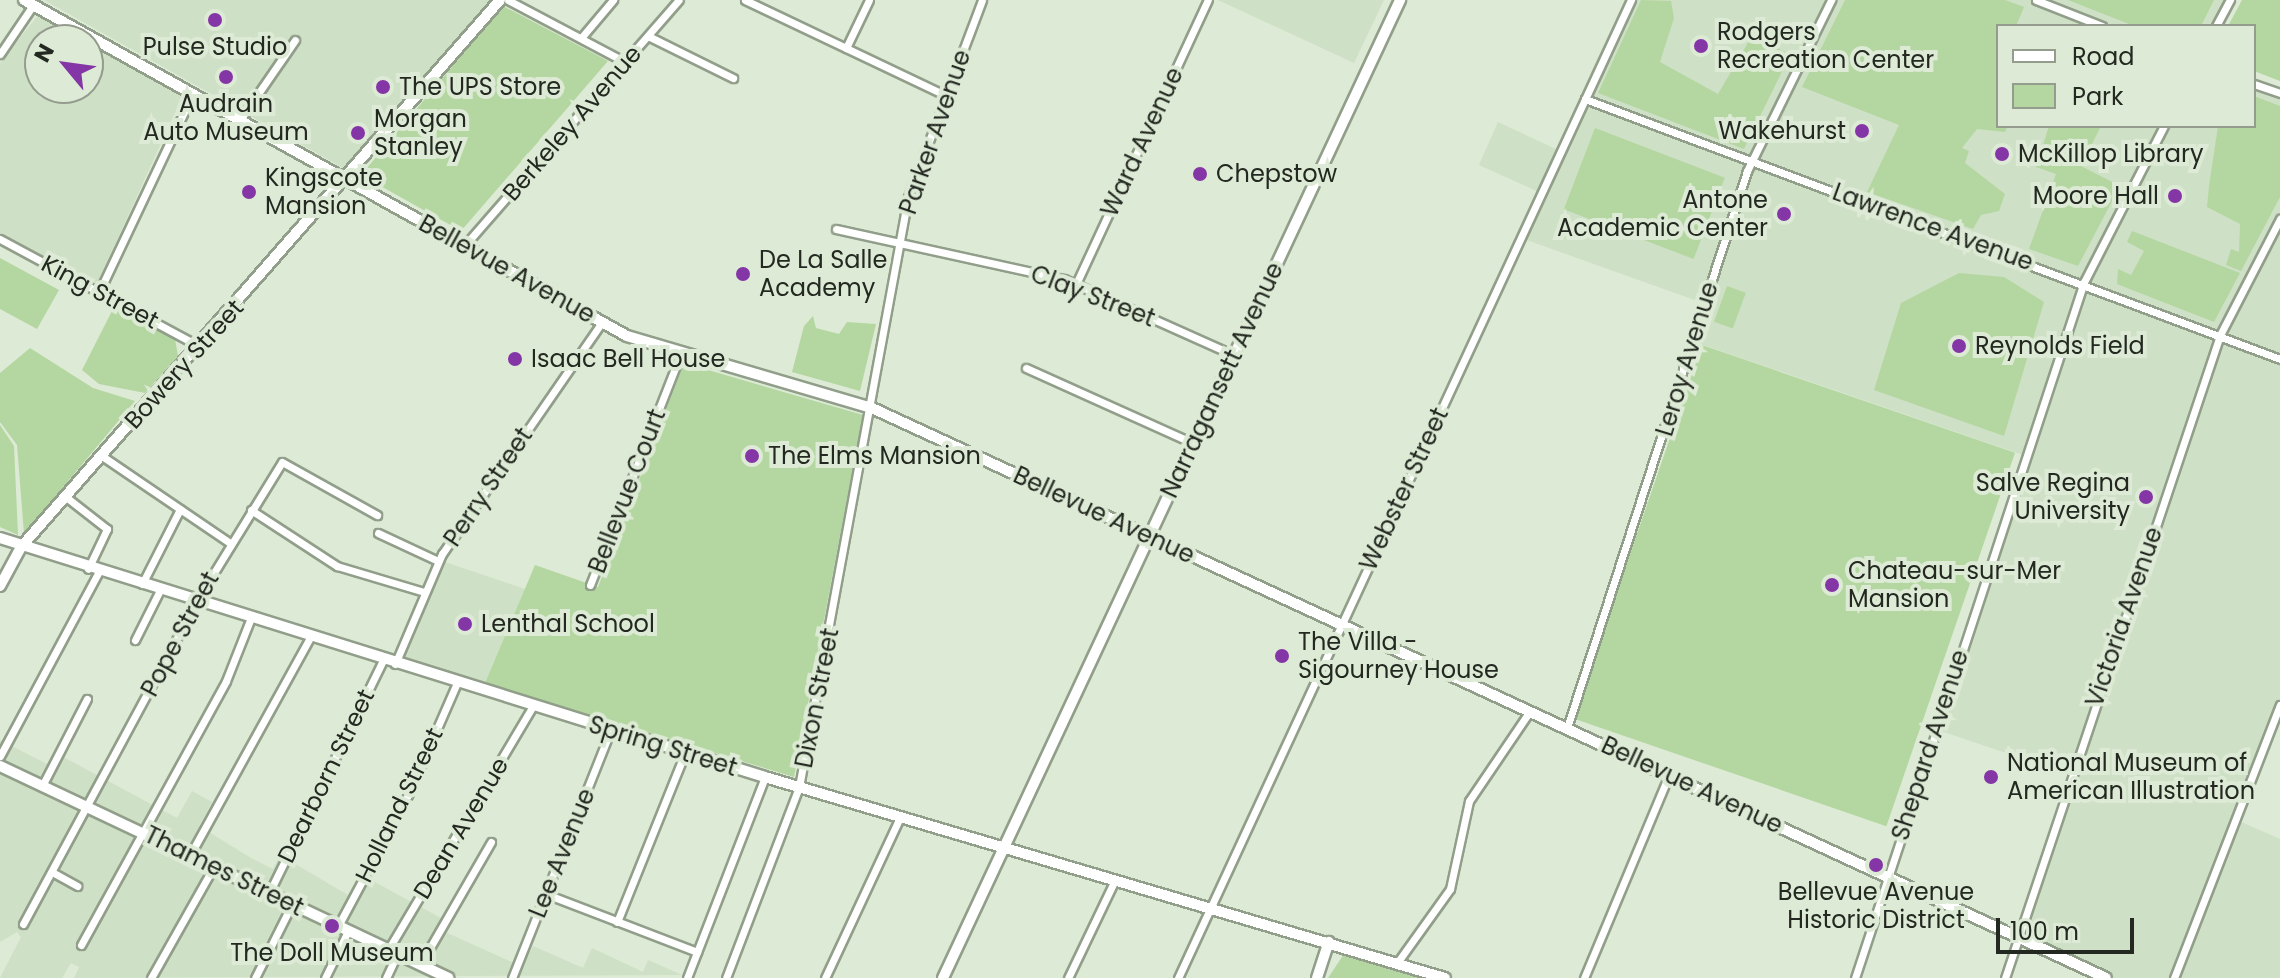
<!DOCTYPE html>
<style>
body{margin:0}
#map{position:relative;width:2280px;height:978px;overflow:hidden;background:#ddead5;font-family:Poppins,sans-serif}
div>[style]{position:absolute}
[style*='--x']{left:calc(var(--x)*1px);top:calc(var(--y)*1px);width:calc(var(--w)*1px);rotate:calc(var(--a)*1deg)}
.built>*{inset:0;background:#cee0c5}
.green>*{inset:0;background:#b4d7a1;transform-origin:0 0}
.roads{filter:drop-shadow(2px 0 #919e8a) drop-shadow(-2px 0 #919e8a) drop-shadow(0 2px #919e8a) drop-shadow(0 -2px #919e8a)}
.street>*{height:7px;margin:-3.5px;padding:0 3.5px;transform-origin:3.5px;border-radius:3.5px;background:#fff}
.secondary>*{height:10px;margin:-5px;padding:0 5px;transform-origin:5px;border-radius:5px;background:#fff}
.dots>*{width:22px;height:22px;translate:-50% -50%;box-sizing:border-box;border:4px solid #ddead5;border-radius:50%}
span{translate:-50% -50%;white-space:nowrap;text-align:center;line-height:1.15;-webkit-text-stroke:8px #ddead5;paint-order:stroke}
.poi-label{font-size:24px;color:#232820}
.left{translate:0 -50%;text-align:left}
.right{translate:-100% -50%;text-align:right}
.street-label{font-size:24px;color:#232820}
.legend{position:absolute;left:1996px;top:24px;width:260px;height:104px;box-sizing:border-box;background:#ddead5;border:2px solid #939c8d;margin:0;padding:10px 14px;list-style:none;font-size:24px;color:#232820}
.legend li{display:flex;align-items:center;gap:16px;height:40px}
.legend b{width:40px;border:2px solid #939c8d}
.north{position:absolute;left:24px;top:24px;width:80px;height:80px;box-sizing:border-box;background:#ddead5;border:2px solid #939c8d;border-radius:50%;rotate:299deg;font-size:22px;font-weight:700;line-height:32px;text-align:center;color:#232820}
.north::after{content:'';display:block;margin:auto;width:28px;height:36px;background:#8536a6;clip-path:polygon(50% 0,100% 100%,50% 72%,0 100%)}
.scale{position:absolute;left:1996px;top:918px;width:138px;height:36px;box-sizing:border-box;border:4px solid #232820;border-top:0;padding-left:10px;font-size:24px;line-height:28px;white-space:nowrap;color:#232820;-webkit-text-stroke:6px #ddead5;paint-order:stroke}
</style>
<div id="map">
<div class="built">
<i style="clip-path:polygon(44px 0,492px 0,345px 169px)"></i>
<i style="clip-path:polygon(1218px 0,1384px 0,1354px 63px)"></i>
<i style="clip-path:polygon(1631px 0,2230px 0,2216px 26px,1998px 26px,1998px 126px,2254px 126px,2254px 84px,2280px 93px,2280px 705px,2239px 821px,2280px 839px,2280px 978px,2106px 978px,2019px 937px,2071px 775px,1935px 729px,2026px 456px,1692px 341px,1703px 303px,1521px 238px,1541px 193px,1479px 165px,1498px 122px,1560px 151px)"></i>
<i style="clip-path:polygon(39px 14px,85px 40px,40px 40px,40px 88px,88px 88px,88px 42px,183px 95px,97px 284px,0 233px,0 63px)"></i>
<i style="clip-path:polygon(445px 562px,525px 589px,485px 683px,404px 659px)"></i>
<i style="clip-path:polygon(0 732px,0 740px,47px 764px,54px 752px,177px 818px,192px 791px,212px 802px,199px 826px,251px 858px,273px 869px,280px 855px,348px 895px,360px 874px,441px 918px,443px 931px,523px 967px,533px 946px,583px 968px,592px 948px,643px 972px,648px 960px,682px 975px,74px 978px,79px 967px,71px 963px,62px 978px,0 978px,21px 937px,17px 932px,0 942px)"></i>
</div>
<div class="green">
<i style="clip-path:polygon(1641px 0,1671px 1px,1674px 18px,1660px 62px,1718px 94px,1753px 34px,1790px 55px,1744px 149px,1598px 93px)"></i>
<i style="clip-path:polygon(1845px 0,2005px 0,2024px 7px,2016px 26px,1998px 26px,1998px 126px,2008px 126px,2005px 132px,1977px 129px,1962px 148px,1969px 151px,1965px 163px,2005px 194px,1999px 211px,1981px 215px,1973px 229px,1867px 192px,1899px 125px,1802px 87px)"></i>
<i style="clip-path:polygon(2068px 0,2214px 0,2201px 26px,2134px 26px)"></i>
<i style="clip-path:polygon(2242px 0,2280px 0,2280px 81px,2254px 71px,2254px 26px,2228px 26px)"></i>
<i style="clip-path:polygon(503px 6px,608px 61px,461px 231px,361px 175px)"></i>
<i style="clip-path:polygon(2254px 96px,2280px 106px,2280px 197px,2241px 271px,2226px 265px,2231px 249px,2239px 252px,2240px 224px,2207px 207px,2209px 186px,2218px 126px,2254px 126px)"></i>
<i style="clip-path:polygon(2049px 126px,2101px 126px,2081px 166px,2120px 186px,2078px 266px,2029px 249px,2056px 174px,2036px 167px)"></i>
<i style="left:1595px;top:128px;width:139px;height:87px;rotate:21deg"></i>
<i style="clip-path:polygon(2132px 231px,2240px 273px,2214px 322px,2117px 284px,2118px 269px,2131px 275px,2144px 251px,2127px 242px)"></i>
<i style="clip-path:polygon(0 258px,59px 290px,37px 329px,0 309px)"></i>
<i style="clip-path:polygon(1959px 273px,2004px 277px,2044px 302px,2004px 436px,1874px 390px,1901px 303px)"></i>
<i style="left:1727px;top:286px;width:20px;height:38px;rotate:20deg"></i>
<i style="clip-path:polygon(114px 307px,175px 339px,178px 356px,145px 393px,99px 384px,82px 370px)"></i>
<i style="clip-path:polygon(813px 316px,816px 328px,839px 334px,847px 322px,876px 324px,860px 391px,792px 372px,804px 326px)"></i>
<i style="left:1702px;top:345px;width:331px;height:395px;rotate:19deg"></i>
<i style="clip-path:polygon(30px 348px,93px 388px,135px 401px,24px 534px,17px 445px,0 422px,0 373px)"></i>
<i style="clip-path:polygon(684px 363px,863px 415px,794px 777px,485px 683px,535px 565px,598px 587px)"></i>
<i style="clip-path:polygon(0 425px,14px 446px,18px 535px,0 527px)"></i>
<i style="clip-path:polygon(1344px 954px,1421px 978px,1328px 978px)"></i>
</div>
<div class="roads">
<div class="street">
<i style="--x:508;--y:0;--w:132;--a:27.9"></i>
<i style="--x:745;--y:0;--w:221;--a:25.4"></i>
<i style="--x:2036;--y:0;--w:71;--a:21.5"></i>
<i style="--x:2216;--y:26;--w:30;--a:-62"></i>
<i style="--x:648;--y:36;--w:95;--a:26.3"></i>
<i style="--x:581;--y:38;--w:50;--a:-49.9"></i>
<i style="--x:846;--y:48;--w:53;--a:-64.4"></i>
<i style="--x:0;--y:54;--w:59;--a:-56"></i>
<i style="--x:2254;--y:84;--w:28;--a:19"></i>
<i style="--x:1585;--y:99;--w:742;--a:20.51"></i>
<i style="--x:240;--y:120;--w:97;--a:-55.5"></i>
<i style="--x:836;--y:229;--w:233;--a:12.4"></i>
<i style="--x:1064;--y:279;--w:186;--a:24.1"></i>
<i style="--x:0;--y:239;--w:226;--a:28.3"></i>
<i style="--x:465;--y:245;--w:325;--a:-48.9"></i>
<i style="--x:1076;--y:284;--w:313;--a:-65.1"></i>
<i style="--x:99;--y:292;--w:220;--a:-64.7"></i>
<i style="--x:1026;--y:368;--w:183;--a:24.2"></i>
<i style="--x:102;--y:456;--w:155;--a:34.2"></i>
<i style="--x:66;--y:497;--w:52;--a:38"></i>
<i style="--x:107;--y:529;--w:44;--a:115.4"></i>
<i style="--x:251;--y:510;--w:103;--a:33.1"></i>
<i style="--x:337;--y:566;--w:91;--a:16.6"></i>
<i style="--x:378;--y:533;--w:66;--a:25"></i>
<i style="--x:142;--y:584;--w:84;--a:-63.1"></i>
<i style="--x:590;--y:585;--w:249;--a:-68.6"></i>
<i style="--x:135;--y:640;--w:54;--a:-63.4"></i>
<i style="--x:395;--y:664;--w:120;--a:-66.9"></i>
<i style="--x:442;--y:554;--w:282;--a:-55.4"></i>
<i style="--x:1567;--y:728;--w:585;--a:-72.09"></i>
<i style="--x:1747;--y:171;--w:191;--a:-63.8"></i>
<i style="--x:0;--y:756;--w:208;--a:-61.8"></i>
<i style="--x:42;--y:786;--w:98;--a:-62.7"></i>
<i style="--x:190;--y:855;--w:248;--a:-61.1"></i>
<i style="--x:52;--y:872;--w:29;--a:29"></i>
<i style="--x:269;--y:893;--w:259;--a:-63.9"></i>
<i style="--x:546;--y:894;--w:162;--a:21"></i>
<i style="--x:617;--y:922;--w:182;--a:-68.1"></i>
<i style="--x:23;--y:924;--w:371;--a:-61.7"></i>
<i style="--x:199;--y:597;--w:158;--a:-58.4"></i>
<i style="--x:282;--y:462;--w:109;--a:29.2"></i>
<i style="--x:338;--y:926;--w:149;--a:-61.9"></i>
<i style="--x:408;--y:795;--w:122;--a:-66.4"></i>
<i style="--x:81;--y:945;--w:301;--a:-61.2"></i>
<i style="--x:226;--y:681;--w:66;--a:-68.5"></i>
<i style="--x:388;--y:950;--w:284;--a:-59.3"></i>
<i style="--x:1397;--y:963;--w:91;--a:-54.4"></i>
<i style="--x:1450;--y:889;--w:90;--a:-77.8"></i>
<i style="--x:1469;--y:801;--w:109;--a:-55.9"></i>
<i style="--x:420;--y:965;--w:142;--a:-60"></i>
<i style="--x:151;--y:978;--w:129;--a:-60.6"></i>
<i style="--x:255;--y:978;--w:83;--a:-63.4"></i>
<i style="--x:325;--y:978;--w:52;--a:-63.9"></i>
<i style="--x:386;--y:978;--w:26;--a:-65"></i>
<i style="--x:512;--y:978;--w:268;--a:-68.3"></i>
<i style="--x:687;--y:978;--w:216;--a:-68.8"></i>
<i style="--x:726;--y:978;--w:204;--a:-69.1"></i>
<i style="--x:799;--y:787;--w:600;--a:-79.53"></i>
<i style="--x:908;--y:197;--w:210;--a:-69.4"></i>
<i style="--x:825;--y:978;--w:178;--a:-65"></i>
<i style="--x:1068;--y:978;--w:109;--a:-64.4"></i>
<i style="--x:1178;--y:978;--w:1078;--a:-65.15"></i>
<i style="--x:1584;--y:978;--w:220;--a:-67.3"></i>
<i style="--x:1855;--y:978;--w:733;--a:-71.79"></i>
<i style="--x:2084;--y:282;--w:175;--a:-62.9"></i>
<i style="--x:2005;--y:978;--w:678;--a:-71.51"></i>
<i style="--x:2220;--y:335;--w:131;--a:-62.7"></i>
<i style="--x:2174;--y:978;--w:293;--a:-68.8"></i>
</div>
<div class="secondary">
<i style="--x:24;--y:0;--w:690;--a:29.13"></i>
<i style="--x:627;--y:336;--w:255;--a:16.4"></i>
<i style="--x:872;--y:408;--w:1359;--a:24.79"></i>
<i style="--x:0;--y:538;--w:801;--a:17.35"></i>
<i style="--x:765;--y:777;--w:709;--a:16.47"></i>
<i style="--x:0;--y:586;--w:44;--a:-61.7"></i>
<i style="--x:21;--y:547;--w:727;--a:-48.79"></i>
<i style="--x:0;--y:766;--w:496;--a:25.3"></i>
<i style="--x:943;--y:978;--w:1080;--a:-64.95"></i>
<i style="--x:1317;--y:978;--w:38;--a:-72"></i>
</div>
</div>
<div class="dots">
<i style="left:215px;top:20px;background:#8536a6"></i>
<i style="left:1701px;top:46px;background:#8536a6"></i>
<i style="left:226px;top:77px;background:#8536a6"></i>
<i style="left:383px;top:87px;background:#8536a6"></i>
<i style="left:1862px;top:131px;background:#8536a6"></i>
<i style="left:358px;top:133px;background:#8536a6"></i>
<i style="left:2002px;top:154px;background:#8536a6"></i>
<i style="left:1200px;top:174px;background:#8536a6"></i>
<i style="left:249px;top:192px;background:#8536a6"></i>
<i style="left:2175px;top:196px;background:#8536a6"></i>
<i style="left:1784px;top:214px;background:#8536a6"></i>
<i style="left:743px;top:274px;background:#8536a6"></i>
<i style="left:1959px;top:346px;background:#8536a6"></i>
<i style="left:515px;top:359px;background:#8536a6"></i>
<i style="left:752px;top:456px;background:#8536a6"></i>
<i style="left:2146px;top:497px;background:#8536a6"></i>
<i style="left:1832px;top:585px;background:#8536a6"></i>
<i style="left:465px;top:624px;background:#8536a6"></i>
<i style="left:1282px;top:656px;background:#8536a6"></i>
<i style="left:1991px;top:777px;background:#8536a6"></i>
<i style="left:1876px;top:865px;background:#8536a6"></i>
<i style="left:332px;top:926px;background:#8536a6"></i>
</div>
<div class="poi-label">
<span class="left" style="left:1717px;top:46px">Rodgers<br>Recreation Center</span>
<span style="left:215px;top:47px">Pulse Studio</span>
<span class="left" style="left:399px;top:87px">The UPS Store</span>
<span style="left:226px;top:118px">Audrain<br>Auto Museum</span>
<span class="left" style="left:374px;top:133px">Morgan<br>Stanley</span>
<span class="right" style="left:1846px;top:131px">Wakehurst</span>
<span class="left" style="left:2018px;top:154px">McKillop Library</span>
<span class="left" style="left:1216px;top:174px">Chepstow</span>
<span class="left" style="left:265px;top:192px">Kingscote<br>Mansion</span>
<span class="right" style="left:2159px;top:196px">Moore Hall</span>
<span class="right" style="left:1768px;top:214px">Antone<br>Academic Center</span>
<span class="left" style="left:759px;top:274px">De La Salle<br>Academy</span>
<span class="left" style="left:1975px;top:346px">Reynolds Field</span>
<span class="left" style="left:531px;top:359px">Isaac Bell House</span>
<span class="left" style="left:768px;top:456px">The Elms Mansion</span>
<span class="right" style="left:2130px;top:497px">Salve Regina<br>University</span>
<span class="left" style="left:1848px;top:585px">Chateau-sur-Mer<br>Mansion</span>
<span class="left" style="left:481px;top:624px">Lenthal School</span>
<span class="left" style="left:1298px;top:656px">The Villa -<br>Sigourney House</span>
<span class="left" style="left:2007px;top:777px">National Museum of<br>American Illustration</span>
<span style="left:1876px;top:906px">Bellevue Avenue<br>Historic District</span>
<span style="left:332px;top:953px">The Doll Museum</span>
</div>
<div class="street-label">
<span style="left:572px;top:123px;rotate:-49deg">Berkeley Avenue</span>
<span style="left:935px;top:132px;rotate:-71deg">Parker Avenue</span>
<span style="left:1142px;top:142px;rotate:-65deg">Ward Avenue</span>
<span style="left:1933px;top:227px;rotate:20deg">Lawrence Avenue</span>
<span style="left:507px;top:269px;rotate:29deg">Bellevue Avenue</span>
<span style="left:100px;top:292px;rotate:28deg">King Street</span>
<span style="left:1093px;top:296px;rotate:21deg">Clay Street</span>
<span style="left:1687px;top:359px;rotate:-73deg">Leroy Avenue</span>
<span style="left:184px;top:364px;rotate:-48deg">Bowery Street</span>
<span style="left:1222px;top:380px;rotate:-65deg">Narragansett Avenue</span>
<span style="left:488px;top:487px;rotate:-56deg">Perry Street</span>
<span style="left:1404px;top:489px;rotate:-65deg">Webster Street</span>
<span style="left:627px;top:491px;rotate:-69deg">Bellevue Court</span>
<span style="left:1104px;top:515px;rotate:25deg">Bellevue Avenue</span>
<span style="left:2124px;top:617px;rotate:-71deg">Victoria Avenue</span>
<span style="left:180px;top:634px;rotate:-62deg">Pope Street</span>
<span style="left:817px;top:698px;rotate:-79deg">Dixon Street</span>
<span style="left:1930px;top:745px;rotate:-72deg">Shepard Avenue</span>
<span style="left:663px;top:746px;rotate:17deg">Spring Street</span>
<span style="left:326px;top:776px;rotate:-64deg">Dearborn Street</span>
<span style="left:1692px;top:785px;rotate:25deg">Bellevue Avenue</span>
<span style="left:399px;top:805px;rotate:-64deg">Holland Street</span>
<span style="left:461px;top:828px;rotate:-59deg">Dean Avenue</span>
<span style="left:562px;top:853px;rotate:-68deg">Lee Avenue</span>
<span style="left:224px;top:871px;rotate:26deg">Thames Street</span>
</div>
<ul class="legend">
<li><b style="height:10px;background:#fff"></b>Road</li>
<li><b style="height:22px;background:#b4d7a1"></b>Park</li>
</ul>
<div class="north">N</div>
<div class="scale">100 m</div>
</div>
